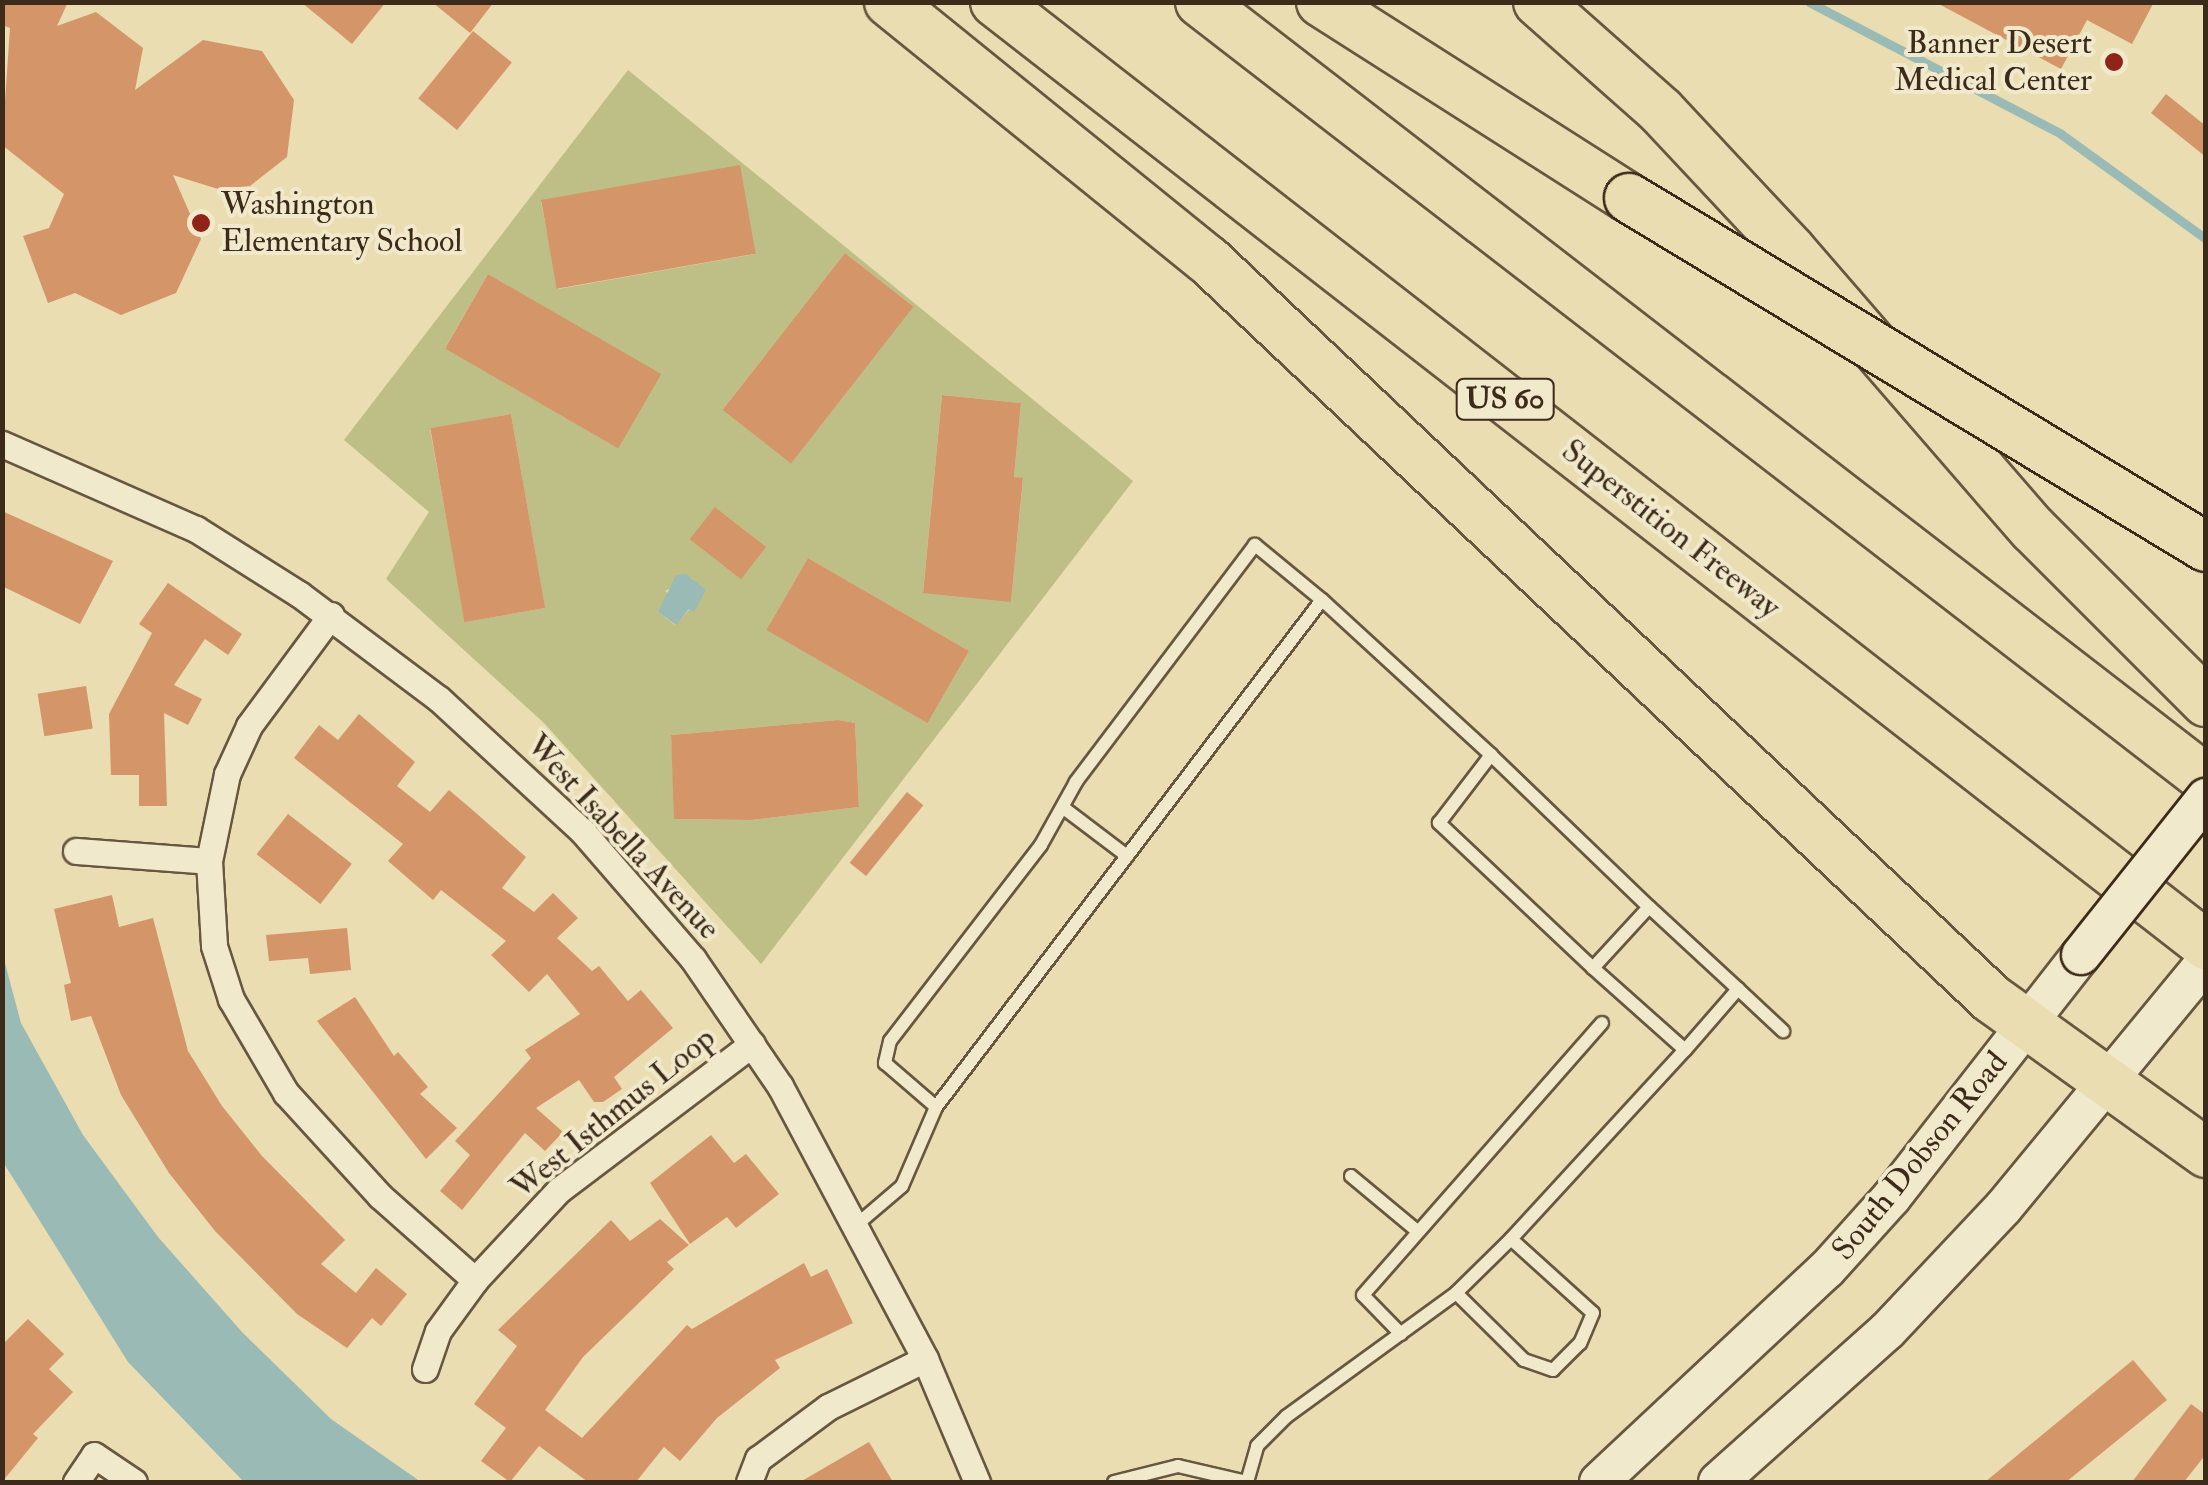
<!DOCTYPE html>
<style>
body{margin:0}
#map{position:relative;width:2208px;height:1485px;overflow:hidden;background:#e9ddb1;font-family:"IM FELL Double Pica",serif}
div>[style]{position:absolute}
[style*='--x']{left:calc(var(--x)*1px);top:calc(var(--y)*1px);width:calc(var(--w)*1px);rotate:calc(var(--a)*1deg)}
.green>*{inset:0;background:#bebf86}
.water>*{inset:0;background:#9abab5}
.stream>*{height:9px;margin:-4.5px;padding:0 4.5px;transform-origin:4.5px;border-radius:4.5px;background:#9abab5}
.building>*{inset:0;background:#d49568;transform-origin:0 0}
.roads{filter:drop-shadow(2px 0 #675740) drop-shadow(-2px 0 #675740) drop-shadow(0 2px #675740) drop-shadow(0 -2px #675740)}
.lane>*{height:12px;margin:-6px;padding:0 6px;transform-origin:6px;border-radius:6px;background:#f1e9cc}
.street>*{height:25px;margin:-12.5px;padding:0 12.5px;transform-origin:12.5px;border-radius:12.5px;background:#f1e9cc}
.secondary>*{height:38px;margin:-19px;padding:0 19px;transform-origin:19px;border-radius:19px;background:#f1e9cc}
.highway>*{height:48px;margin:-24px;padding:0 24px;transform-origin:24px;border-radius:24px;background:#e9ddb1}
.bridges{filter:drop-shadow(2px 0 #3c2a1a) drop-shadow(-2px 0 #3c2a1a) drop-shadow(0 2px #3c2a1a) drop-shadow(0 -2px #3c2a1a)}
.secondary-bridge>*{height:38px;margin:-19px;padding:0 19px;transform-origin:19px;border-radius:19px;background:#f1e9cc}
.highway-bridge>*{height:48px;margin:-24px;padding:0 24px;transform-origin:24px;border-radius:24px;background:#e9ddb1}
.dots>*{width:28px;height:28px;translate:-50% -50%;box-sizing:border-box;border:5px solid #f1e9cc;border-radius:50%}
span{translate:-50% -50%;white-space:nowrap;text-align:center;line-height:1.15;-webkit-text-stroke:8px #f1e9cc;paint-order:stroke}
.shield-label span{padding:2px 8px;background:#f1e9cc;border:2px solid;border-radius:8px;-webkit-text-stroke-width:0}
.shield-label{font-size:30px;color:#3c2a1a;font-weight:700}
.poi-label{font-size:32px;color:#3c2a1a}
.right{translate:-100% -50%;text-align:right}
.left{translate:0 -50%;text-align:left}
.street-label{font-size:32px;color:#3c2a1a}
.frame{position:absolute;inset:0;border:5px solid #3c2a1a;pointer-events:none}
</style>
<div id="map">
<div class="green">
<i style="clip-path:polygon(evenodd,628px 70px,1133px 481px,761px 964px,544px 723px,386px 579px,429px 512px,344px 440px,628px 70px,739px 166px,755px 254px,558px 289px,541px 202px,739px 166px,628px 70px,845px 253px,913px 306px,791px 463px,723px 409px,845px 253px,628px 70px,488px 274px,660px 374px,618px 448px,445px 348px,488px 274px,628px 70px,942px 395px,1021px 403px,1014px 477px,1023px 479px,1011px 601px,923px 592px,942px 395px,628px 70px,511px 414px,545px 608px,465px 622px,430px 429px,511px 414px,628px 70px,715px 507px,766px 547px,741px 578px,715px 507px,628px 70px,808px 558px,969px 651px,928px 722px,767px 630px,808px 558px,628px 70px,692px 578px,701px 597px,675px 625px,658px 612px,670px 595px,665px 591px,692px 578px,628px 70px,838px 720px,855px 723px,859px 807px,751px 820px,675px 819px,671px 735px,838px 720px)"></i>
</div>
<div class="water">
<i style="clip-path:polygon(686px 574px,706px 590px,694px 612px,689px 609px,676px 625px,658px 612px,676px 575px)"></i>
<i style="clip-path:polygon(2px 952px,21px 1023px,83px 1135px,158px 1237px,242px 1332px,331px 1419px,421px 1482px,244px 1482px,128px 1362px,3px 1162px)"></i>
</div>
<div class="stream">
<i style="--x:1809;--y:2;--w:284;--a:27.6"></i>
<i style="--x:2061;--y:134;--w:179;--a:35.9"></i>
</div>
<div class="building">
<i style="clip-path:polygon(2px 2px,68px 2px,57px 26px,96px 12px,143px 48px,135px 90px,203px 40px,262px 51px,294px 100px,287px 157px,250px 186px,218px 189px,173px 175px,201px 239px,176px 293px,121px 315px,75px 293px,48px 303px,23px 236px,49px 228px,64px 194px,2px 145px,10px 28px,2px 25px)"></i>
<i style="clip-path:polygon(301px 2px,386px 2px,352px 44px)"></i>
<i style="clip-path:polygon(432px 2px,494px 2px,470px 33px)"></i>
<i style="clip-path:polygon(1935px 2px,2154px 2px,2132px 44px,2087px 20px,2061px 69px)"></i>
<i style="left:473px;top:31px;width:50px;height:87px;rotate:39deg"></i>
<i style="clip-path:polygon(2166px 94px,2206px 126px,2206px 157px,2151px 113px)"></i>
<i style="left:740px;top:165px;width:90px;height:202px;rotate:80deg"></i>
<i style="left:845px;top:253px;width:87px;height:199px;rotate:38deg"></i>
<i style="left:488px;top:274px;width:200px;height:86px;rotate:30deg"></i>
<i style="clip-path:polygon(942px 395px,1021px 403px,1014px 477px,1023px 478px,1011px 602px,923px 593px)"></i>
<i style="left:511px;top:414px;width:197px;height:82px;rotate:80deg"></i>
<i style="left:715px;top:507px;width:65px;height:41px;rotate:38deg"></i>
<i style="clip-path:polygon(2px 511px,113px 561px,80px 624px,2px 586px)"></i>
<i style="left:808px;top:558px;width:186px;height:83px;rotate:30deg"></i>
<i style="clip-path:polygon(168px 583px,242px 634px,228px 655px,205px 639px,174px 685px,202px 699px,188px 725px,164px 713px,167px 806px,139px 806px,139px 775px,111px 775px,109px 714px,152px 633px,139px 624px)"></i>
<i style="left:86px;top:686px;width:43px;height:49px;rotate:81deg"></i>
<i style="clip-path:polygon(359px 714px,415px 762px,397px 786px,430px 812px,449px 790px,476px 813px,526px 857px,502px 888px,534px 912px,553px 893px,578px 918px,557px 938px,592px 971px,599px 966px,628px 1001px,641px 990px,673px 1028px,614px 1077px,622px 1089px,603px 1102px,594px 1102px,579px 1080px,536px 1108px,563px 1132px,545px 1151px,525px 1133px,462px 1210px,440px 1191px,470px 1155px,455px 1141px,531px 1058px,525px 1050px,580px 1014px,547px 974px,529px 992px,491px 955px,506px 941px,441px 890px,433px 900px,388px 861px,403px 844px,294px 758px,319px 725px,338px 740px)"></i>
<i style="clip-path:polygon(838px 720px,855px 723px,859px 807px,751px 820px,674px 819px,671px 735px)"></i>
<i style="left:907px;top:792px;width:21px;height:91px;rotate:39deg"></i>
<i style="left:288px;top:814px;width:81px;height:51px;rotate:38deg"></i>
<i style="clip-path:polygon(112px 895px,119px 927px,153px 918px,188px 1051px,222px 1106px,262px 1156px,345px 1240px,321px 1264px,356px 1293px,376px 1268px,407px 1294px,381px 1326px,372px 1318px,347px 1348px,297px 1314px,215px 1231px,169px 1173px,121px 1095px,91px 1016px,71px 1021px,64px 985px,71px 983px,54px 909px)"></i>
<i style="clip-path:polygon(347px 928px,351px 970px,310px 974px,308px 958px,269px 961px,266px 935px)"></i>
<i style="clip-path:polygon(355px 997px,394px 1056px,398px 1052px,428px 1087px,420px 1094px,457px 1128px,426px 1159px,317px 1021px)"></i>
<i style="clip-path:polygon(711px 1135px,734px 1163px,746px 1154px,779px 1194px,736px 1228px,727px 1217px,690px 1244px,650px 1183px)"></i>
<i style="clip-path:polygon(660px 1219px,689px 1245px,667px 1262px,674px 1269px,583px 1357px,545px 1410px,582px 1438px,687px 1325px,692px 1329px,804px 1263px,811px 1277px,827px 1269px,853px 1323px,775px 1360px,780px 1368px,717px 1418px,680px 1461px,664px 1447px,636px 1482px,588px 1482px,539px 1446px,510px 1482px,481px 1461px,506px 1428px,474px 1404px,517px 1346px,498px 1330px,611px 1220px,630px 1241px)"></i>
<i style="clip-path:polygon(28px 1319px,64px 1354px,49px 1369px,73px 1392px,33px 1434px,38px 1438px,2px 1482px,2px 1345px)"></i>
<i style="clip-path:polygon(2133px 1360px,2167px 1400px,2066px 1482px,1985px 1482px)"></i>
<i style="clip-path:polygon(2191px 1404px,2206px 1415px,2206px 1454px,2184px 1482px,2132px 1482px)"></i>
<i style="clip-path:polygon(869px 1442px,893px 1482px,800px 1482px)"></i>
</div>
<div class="roads">
<div class="lane">
<i style="--x:1322;--y:600;--w:229;--a:42.5"></i>
<i style="--x:1065;--y:809;--w:78;--a:37.2"></i>
<i style="--x:1593;--y:968;--w:212;--a:-136.7"></i>
<i style="--x:1439;--y:823;--w:86;--a:-52.6"></i>
<i style="--x:1491;--y:755;--w:219;--a:43.9"></i>
<i style="--x:1738;--y:989;--w:62;--a:43"></i>
<i style="--x:1351;--y:1176;--w:85;--a:39.7"></i>
<i style="--x:854;--y:1227;--w:63;--a:-40.5"></i>
<i style="--x:902;--y:1186;--w:86;--a:-66.7"></i>
<i style="--x:936;--y:1107;--w:637;--a:-52.72"></i>
<i style="--x:1322;--y:600;--w:87;--a:-140.6"></i>
<i style="--x:1255;--y:545;--w:297;--a:127.1"></i>
<i style="--x:1076;--y:782;--w:72;--a:119.1"></i>
<i style="--x:1041;--y:845;--w:247;--a:127.6"></i>
<i style="--x:890;--y:1041;--w:23;--a:103"></i>
<i style="--x:885;--y:1063;--w:67;--a:40.8"></i>
<i style="--x:1511;--y:1239;--w:257;--a:-47.4"></i>
<i style="--x:1685;--y:1050;--w:81;--a:-49"></i>
<i style="--x:1738;--y:989;--w:121;--a:-137.3"></i>
<i style="--x:1649;--y:907;--w:83;--a:132.6"></i>
<i style="--x:1593;--y:968;--w:123;--a:41.7"></i>
<i style="--x:1401;--y:1334;--w:54;--a:-134.3"></i>
<i style="--x:1363;--y:1295;--w:362;--a:-48.7"></i>
<i style="--x:1114;--y:1482;--w:66;--a:-14"></i>
<i style="--x:1178;--y:1466;--w:71;--a:13.1"></i>
<i style="--x:1247;--y:1482;--w:37;--a:-74"></i>
<i style="--x:1257;--y:1446;--w:42;--a:-45"></i>
<i style="--x:1287;--y:1416;--w:209;--a:-36"></i>
<i style="--x:1456;--y:1293;--w:77;--a:-44.5"></i>
<i style="--x:1511;--y:1239;--w:110;--a:42.1"></i>
<i style="--x:1593;--y:1313;--w:33;--a:113"></i>
<i style="--x:1580;--y:1343;--w:38;--a:135"></i>
<i style="--x:1553;--y:1370;--w:31;--a:-161"></i>
<i style="--x:1524;--y:1360;--w:95;--a:-135.4"></i>
</div>
<div class="street">
<i style="--x:2;--y:444;--w:212;--a:23.7"></i>
<i style="--x:196;--y:529;--w:122;--a:32.3"></i>
<i style="--x:299;--y:594;--w:175;--a:36.9"></i>
<i style="--x:439;--y:699;--w:196;--a:42.7"></i>
<i style="--x:583;--y:832;--w:168;--a:49.1"></i>
<i style="--x:693;--y:959;--w:154;--a:55.6"></i>
<i style="--x:780;--y:1086;--w:309;--a:62"></i>
<i style="--x:925;--y:1359;--w:134;--a:67.1"></i>
<i style="--x:331;--y:615;--w:138;--a:126.5"></i>
<i style="--x:249;--y:726;--w:53;--a:114.6"></i>
<i style="--x:227;--y:774;--w:89;--a:101.7"></i>
<i style="--x:209;--y:861;--w:85;--a:86.6"></i>
<i style="--x:214;--y:946;--w:56;--a:72.2"></i>
<i style="--x:231;--y:999;--w:109;--a:59.7"></i>
<i style="--x:286;--y:1093;--w:139;--a:47.6"></i>
<i style="--x:380;--y:1196;--w:127;--a:41.5"></i>
<i style="--x:76;--y:851;--w:133;--a:4.3"></i>
<i style="--x:425;--y:1369;--w:40;--a:-71.1"></i>
<i style="--x:438;--y:1331;--w:63;--a:-54"></i>
<i style="--x:475;--y:1280;--w:123;--a:-47"></i>
<i style="--x:559;--y:1190;--w:242;--a:-37.1"></i>
<i style="--x:76;--y:1482;--w:32;--a:-56"></i>
<i style="--x:94;--y:1455;--w:48;--a:34"></i>
<i style="--x:749;--y:1482;--w:25;--a:-69"></i>
<i style="--x:758;--y:1459;--w:87;--a:-36.6"></i>
<i style="--x:828;--y:1407;--w:108;--a:-26.3"></i>
</div>
<div class="secondary">
<i style="--x:1599;--y:1482;--w:312;--a:-43.1"></i>
<i style="--x:1827;--y:1269;--w:96;--a:-48"></i>
<i style="--x:1891;--y:1198;--w:308;--a:-52"></i>
<i style="--x:1718;--y:1482;--w:227;--a:-41.8"></i>
<i style="--x:1887;--y:1331;--w:169;--a:-46.7"></i>
<i style="--x:2003;--y:1208;--w:319;--a:-50.5"></i>
</div>
<div class="highway">
<i style="--x:889;--y:2;--w:410;--a:39"></i>
<i style="--x:1208;--y:260;--w:1077;--a:43.31"></i>
<i style="--x:1992;--y:999;--w:264;--a:35.7"></i>
<i style="--x:995;--y:2;--w:1535;--a:37.91"></i>
<i style="--x:1200;--y:2;--w:1271;--a:37.68"></i>
<i style="--x:1321;--y:2;--w:365;--a:32.5"></i>
<i style="--x:1538;--y:2;--w:164;--a:41.5"></i>
<i style="--x:1661;--y:111;--w:190;--a:46.9"></i>
<i style="--x:1791;--y:250;--w:369;--a:49.1"></i>
<i style="--x:2033;--y:529;--w:245;--a:45"></i>
</div>
</div>
<div class="bridges">
<div class="secondary-bridge">
<i style="--x:2081;--y:955;--w:201;--a:-51.5"></i>
</div>
<div class="highway-bridge">
<i style="--x:1629;--y:198;--w:674;--a:31.17"></i>
</div>
</div>
<div class="dots">
<i style="left:2114px;top:62px;background:#8f2418"></i>
<i style="left:201px;top:223px;background:#8f2418"></i>
</div>
<div class="shield-label">
<span style="left:1505px;top:399px">US 60</span>
</div>
<div class="poi-label">
<span class="right" style="left:2092px;top:62px">Banner Desert<br>Medical Center</span>
<span class="left" style="left:221px;top:223px">Washington<br>Elementary School</span>
</div>
<div class="street-label">
<span style="left:1671px;top:529px;rotate:38deg">Superstition Freeway</span>
<span style="left:623px;top:837px;rotate:47deg">West Isabella Avenue</span>
<span style="left:613px;top:1113px;rotate:-39deg">West Isthmus Loop</span>
<span style="left:1920px;top:1156px;rotate:-51deg">South Dobson Road</span>
</div>
<div class="frame"></div>
</div>
